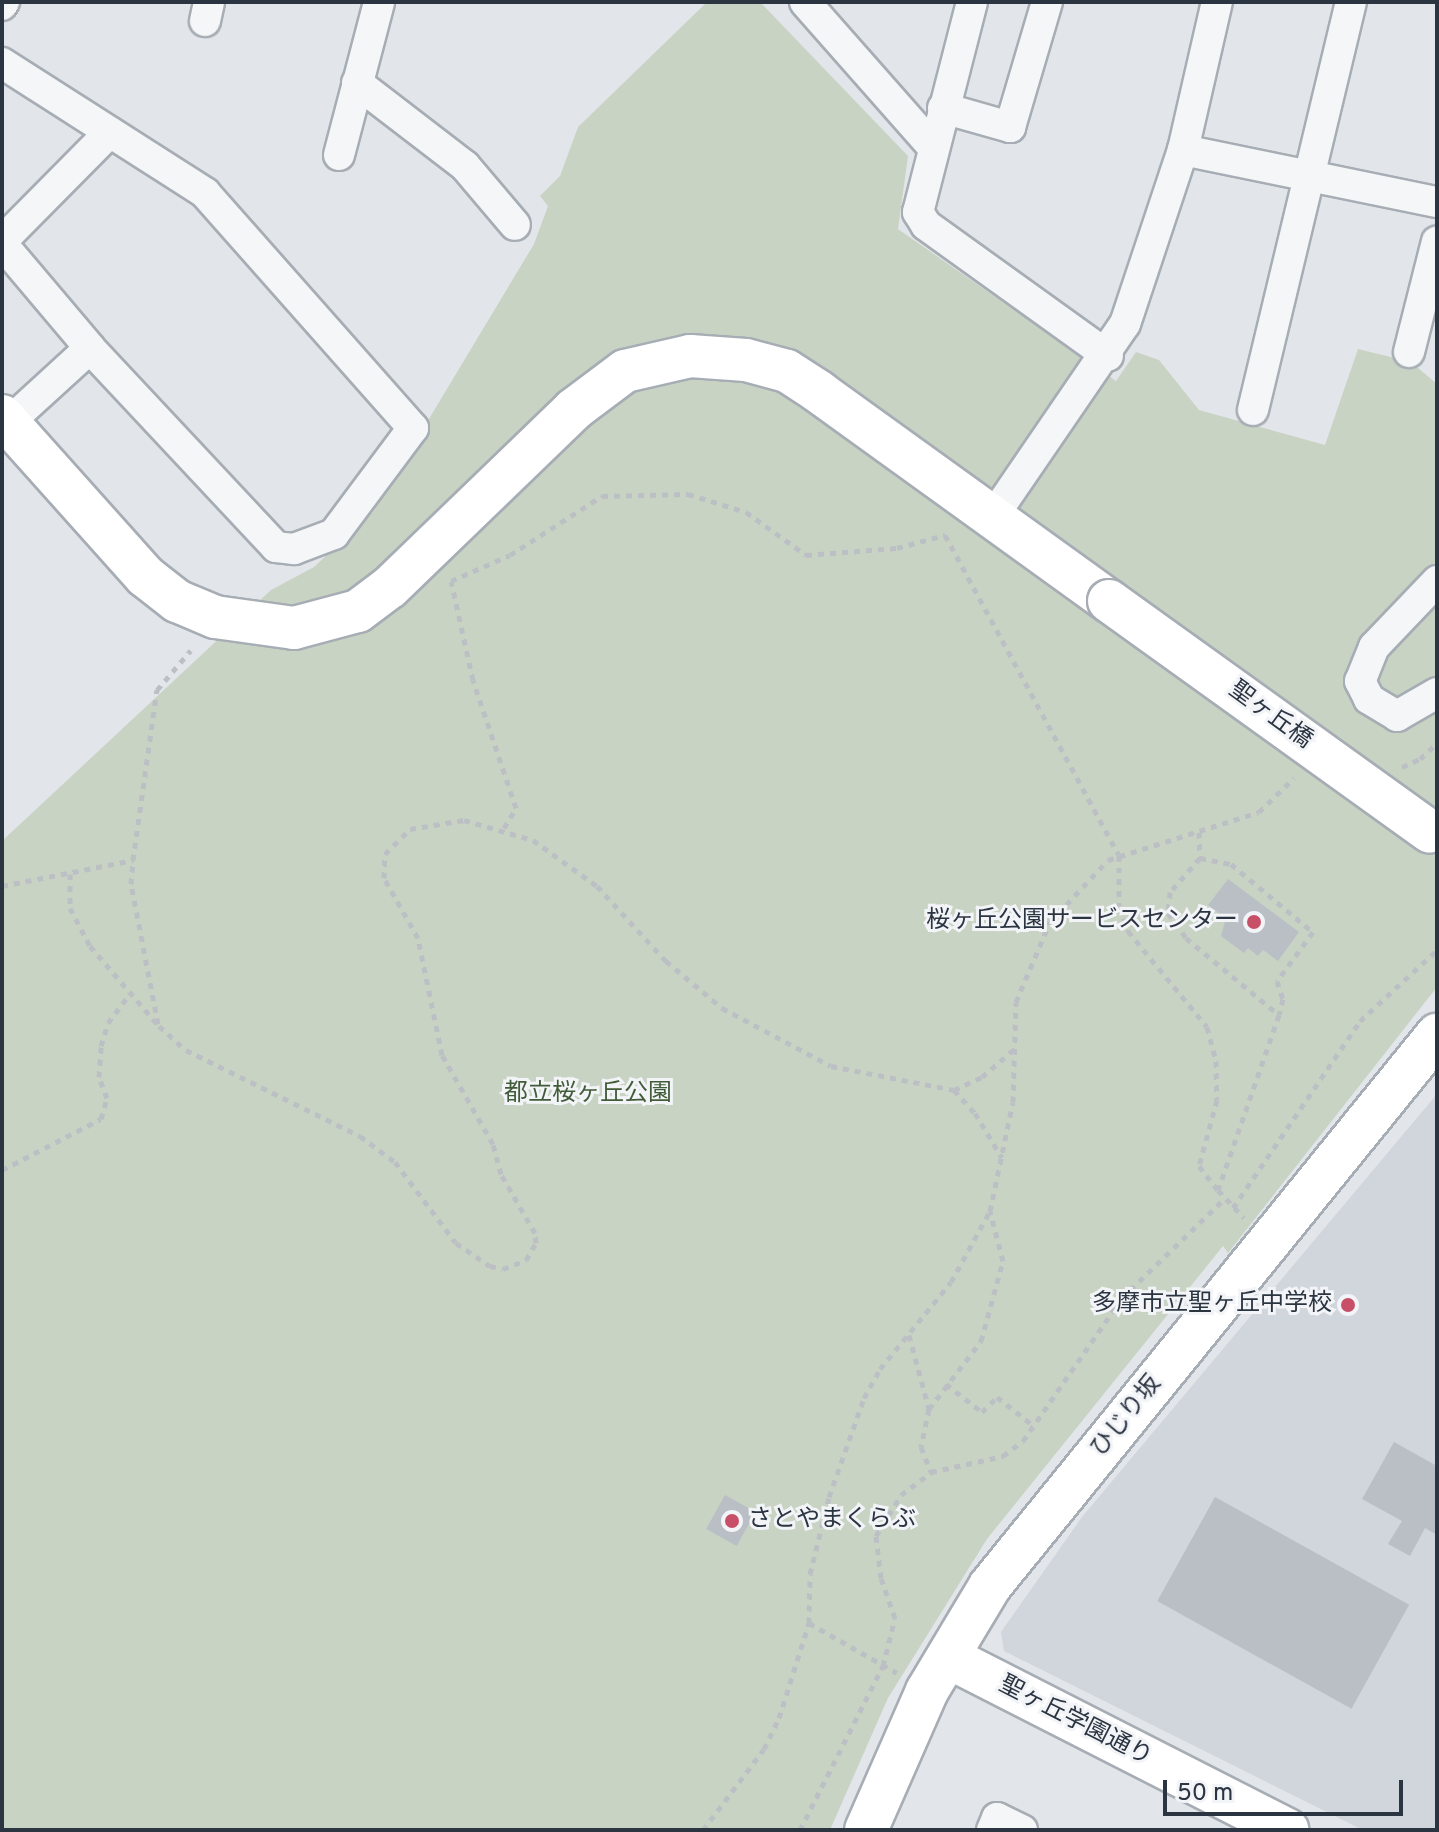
<!DOCTYPE html>
<meta charset="utf-8">
<style>
body{margin:0}
#map{position:relative;width:1439px;height:1832px;overflow:hidden;background:#e2e6ea;font-family:Overpass,"Noto Sans JP",sans-serif}
div>[style]{position:absolute}
[style*='--x']{left:calc(var(--x)*1px);top:calc(var(--y)*1px);width:calc(var(--w)*1px);rotate:calc(var(--a)*1deg)}
.built>*{inset:0;background:#d1d5dc}
.green>*{inset:0;background:#c9d3c4}
.building>*{inset:0;background:#babfc6;transform-origin:0 0}
.path>*{height:5px;margin-top:-2.5px;transform-origin:0;background:repeating-linear-gradient(90deg,#bcc0c5 0 6px,transparent 0 12px)}
.roads{filter:drop-shadow(2px 0 #a7adb4) drop-shadow(-2px 0 #a7adb4) drop-shadow(0 2px #a7adb4) drop-shadow(0 -2px #a7adb4)}
.street>*{height:30px;margin:-15px;padding:0 15px;transform-origin:15px;border-radius:15px;background:#f5f6f8}
.secondary>*{height:42px;margin:-21px;padding:0 21px;transform-origin:21px;border-radius:21px;background:#fff}
.bridges{filter:drop-shadow(2px 0 #a7adb4) drop-shadow(-2px 0 #a7adb4) drop-shadow(0 2px #a7adb4) drop-shadow(0 -2px #a7adb4)}
.secondary-bridge>*{height:42px;margin:-21px;padding:0 21px;transform-origin:21px;border-radius:21px;background:#fff}
.dots>*{width:22px;height:22px;translate:-50% -50%;box-sizing:border-box;border:4px solid #f2f4f7;border-radius:50%}
span{translate:-50% -50%;white-space:nowrap;text-align:center;line-height:1.15;-webkit-text-stroke:6px #f2f4f7;paint-order:stroke}
.street-label{font-size:24px;color:#2b3441}
.poi-label{font-size:24px;color:#2b3441}
.right{translate:-100% -50%;text-align:right}
.left{translate:0 -50%;text-align:left}
.park-label{font-size:24px;color:#425c39}
.frame{position:absolute;inset:0;border:4px solid #2b3441;pointer-events:none}
.scale{position:absolute;left:1163px;top:1780px;width:240px;height:36px;box-sizing:border-box;border:4px solid #2b3441;border-top:0;padding-left:10px;font-size:24px;line-height:28px;white-space:nowrap;color:#2b3441;-webkit-text-stroke:6px #f2f4f7;paint-order:stroke}
</style>
<div id="map">
<div class="built">
<i style="clip-path:polygon(1437px 1094px,1437px 1830px,1363px 1830px,1004px 1651px,1001px 1632px,1082px 1517px)"></i>
</div>
<div class="green">
<i style="clip-path:polygon(707px 2px,760px 2px,908px 156px,898px 229px,1116px 381px,1136px 352px,1159px 360px,1199px 410px,1325px 445px,1358px 349px,1411px 362px,1437px 384px,1437px 987px,1228px 1253px,1223px 1246px,987px 1539px,888px 1698px,830px 1830px,2px 1830px,2px 841px,271px 590px,314px 567px,373px 512px,534px 244px,548px 206px,540px 196px,560px 176px,578px 127px)"></i>
</div>
<div class="building">
<i style="clip-path:polygon(1228px 879px,1299px 932px,1278px 961px,1263px 950px,1258px 956px,1248px 948px,1244px 953px,1221px 936px,1226px 918px,1208px 905px)"></i>
<i style="clip-path:polygon(1394px 1442px,1437px 1466px,1437px 1535px,1425px 1528px,1410px 1556px,1388px 1544px,1402px 1521px,1362px 1499px)"></i>
<i style="left:725px;top:1495px;width:35px;height:39px;rotate:29deg"></i>
<i style="left:1215px;top:1497px;width:222px;height:119px;rotate:29deg"></i>
</div>
<div class="path">
<i style="--x:1402;--y:767;--w:20;--a:-24"></i>
<i style="--x:1420;--y:759;--w:23;--a:-43"></i>
<i style="--x:504;--y:828;--w:23;--a:-59"></i>
<i style="--x:516;--y:808;--w:135;--a:-108.6"></i>
<i style="--x:473;--y:680;--w:101;--a:-102.5"></i>
<i style="--x:451;--y:581;--w:64;--a:-23.8"></i>
<i style="--x:510;--y:555;--w:109;--a:-32.7"></i>
<i style="--x:602;--y:496;--w:86;--a:-1.3"></i>
<i style="--x:688;--y:494;--w:61;--a:17.2"></i>
<i style="--x:746;--y:512;--w:74;--a:35.6"></i>
<i style="--x:806;--y:555;--w:91;--a:-4.4"></i>
<i style="--x:897;--y:548;--w:50;--a:-15.2"></i>
<i style="--x:945;--y:535;--w:364;--a:61.5"></i>
<i style="--x:1119;--y:855;--w:52;--a:90"></i>
<i style="--x:1119;--y:907;--w:26;--a:69"></i>
<i style="--x:1128;--y:931;--w:124;--a:50.5"></i>
<i style="--x:1207;--y:1027;--w:35;--a:75"></i>
<i style="--x:1216;--y:1061;--w:39;--a:89"></i>
<i style="--x:1217;--y:1100;--w:68;--a:105.3"></i>
<i style="--x:1199;--y:1166;--w:31;--a:52"></i>
<i style="--x:1199;--y:832;--w:26;--a:88"></i>
<i style="--x:1200;--y:858;--w:45;--a:131.4"></i>
<i style="--x:1170;--y:892;--w:21;--a:95"></i>
<i style="--x:1168;--y:913;--w:31;--a:54"></i>
<i style="--x:1186;--y:938;--w:121;--a:39.6"></i>
<i style="--x:1279;--y:1015;--w:185;--a:109.2"></i>
<i style="--x:1218;--y:1190;--w:38;--a:47"></i>
<i style="--x:1200;--y:858;--w:32;--a:11"></i>
<i style="--x:1231;--y:864;--w:107;--a:39.7"></i>
<i style="--x:1313;--y:932;--w:61;--a:126.3"></i>
<i style="--x:1277;--y:981;--w:19;--a:72"></i>
<i style="--x:1283;--y:999;--w:16;--a:104"></i>
<i style="--x:70;--y:874;--w:34;--a:90"></i>
<i style="--x:70;--y:908;--w:43;--a:62.2"></i>
<i style="--x:90;--y:946;--w:106;--a:49.2"></i>
<i style="--x:159;--y:1026;--w:36;--a:42"></i>
<i style="--x:186;--y:1050;--w:194;--a:26.3"></i>
<i style="--x:360;--y:1136;--w:44;--a:36.6"></i>
<i style="--x:395;--y:1162;--w:101;--a:53"></i>
<i style="--x:456;--y:1243;--w:41;--a:34.1"></i>
<i style="--x:490;--y:1266;--w:13;--a:13"></i>
<i style="--x:503;--y:1269;--w:25;--a:-21"></i>
<i style="--x:526;--y:1260;--w:20;--a:-60"></i>
<i style="--x:536;--y:1243;--w:10;--a:-96"></i>
<i style="--x:535;--y:1233;--w:68;--a:-120"></i>
<i style="--x:501;--y:1174;--w:31;--a:-105"></i>
<i style="--x:493;--y:1144;--w:103;--a:-119.8"></i>
<i style="--x:442;--y:1055;--w:119;--a:-101.6"></i>
<i style="--x:418;--y:938;--w:69;--a:-119.5"></i>
<i style="--x:384;--y:878;--w:24;--a:-88"></i>
<i style="--x:385;--y:854;--w:35;--a:-45"></i>
<i style="--x:410;--y:829;--w:55;--a:-9.5"></i>
<i style="--x:464;--y:820;--w:72;--a:16.2"></i>
<i style="--x:533;--y:840;--w:79;--a:35.7"></i>
<i style="--x:597;--y:886;--w:102;--a:47.4"></i>
<i style="--x:666;--y:961;--w:73;--a:40"></i>
<i style="--x:722;--y:1008;--w:123;--a:28"></i>
<i style="--x:831;--y:1066;--w:125;--a:11"></i>
<i style="--x:954;--y:1090;--w:31;--a:-25"></i>
<i style="--x:982;--y:1077;--w:41;--a:-41.1"></i>
<i style="--x:2;--y:886;--w:134;--a:-11.2"></i>
<i style="--x:158;--y:1024;--w:143;--a:-100.9"></i>
<i style="--x:131;--y:884;--w:24;--a:-85"></i>
<i style="--x:133;--y:860;--w:172;--a:-82"></i>
<i style="--x:157;--y:690;--w:52;--a:-49.6"></i>
<i style="--x:954;--y:1090;--w:31;--a:48"></i>
<i style="--x:975;--y:1113;--w:52;--a:59"></i>
<i style="--x:2;--y:1170;--w:111;--a:-27.3"></i>
<i style="--x:101;--y:1119;--w:22;--a:-74"></i>
<i style="--x:107;--y:1098;--w:22;--a:-111"></i>
<i style="--x:99;--y:1077;--w:31;--a:-86"></i>
<i style="--x:101;--y:1046;--w:24;--a:-73"></i>
<i style="--x:108;--y:1023;--w:34;--a:-53"></i>
<i style="--x:1233;--y:1208;--w:226;--a:-55.8"></i>
<i style="--x:1360;--y:1021;--w:105;--a:-42.7"></i>
<i style="--x:909;--y:1335;--w:77;--a:74.9"></i>
<i style="--x:929;--y:1409;--w:39;--a:102"></i>
<i style="--x:921;--y:1447;--w:27;--a:68"></i>
<i style="--x:946;--y:1384;--w:46;--a:37.9"></i>
<i style="--x:982;--y:1412;--w:21;--a:-45"></i>
<i style="--x:997;--y:1397;--w:47;--a:38.1"></i>
<i style="--x:929;--y:1409;--w:86;--a:-52.6"></i>
<i style="--x:981;--y:1341;--w:83;--a:-74.6"></i>
<i style="--x:1003;--y:1261;--w:52;--a:-104.6"></i>
<i style="--x:809;--y:1623;--w:101;--a:29.6"></i>
<i style="--x:703;--y:1830;--w:101;--a:-53"></i>
<i style="--x:764;--y:1749;--w:34;--a:-64"></i>
<i style="--x:779;--y:1718;--w:100;--a:-72.5"></i>
<i style="--x:809;--y:1623;--w:49;--a:-88.8"></i>
<i style="--x:810;--y:1574;--w:79;--a:-76.1"></i>
<i style="--x:829;--y:1497;--w:105;--a:-70.5"></i>
<i style="--x:864;--y:1398;--w:33;--a:-61"></i>
<i style="--x:880;--y:1369;--w:112;--a:-50.8"></i>
<i style="--x:951;--y:1282;--w:81;--a:-61.2"></i>
<i style="--x:990;--y:1211;--w:111;--a:-78.1"></i>
<i style="--x:1013;--y:1102;--w:100;--a:-88.3"></i>
<i style="--x:1016;--y:1002;--w:87;--a:-67"></i>
<i style="--x:1050;--y:922;--w:85;--a:-46.9"></i>
<i style="--x:1108;--y:860;--w:158;--a:-17.6"></i>
<i style="--x:1259;--y:812;--w:49;--a:-44.2"></i>
<i style="--x:800;--y:1830;--w:184;--a:-63.2"></i>
<i style="--x:883;--y:1666;--w:49;--a:-76"></i>
<i style="--x:895;--y:1618;--w:42;--a:-109.3"></i>
<i style="--x:881;--y:1578;--w:42;--a:-96.8"></i>
<i style="--x:876;--y:1536;--w:48;--a:-58.6"></i>
<i style="--x:901;--y:1495;--w:38;--a:-37"></i>
<i style="--x:931;--y:1472;--w:74;--a:-12.5"></i>
<i style="--x:1003;--y:1456;--w:25;--a:-37"></i>
<i style="--x:1023;--y:1441;--w:174;--a:-55.3"></i>
<i style="--x:1122;--y:1298;--w:141;--a:-44.1"></i>
</div>
<div class="roads">
<div class="street">
<i style="--x:805;--y:2;--w:192;--a:48.6"></i>
<i style="--x:972;--y:2;--w:217;--a:104.4"></i>
<i style="--x:918;--y:212;--w:15;--a:58"></i>
<i style="--x:926;--y:225;--w:224;--a:35.7"></i>
<i style="--x:2;--y:5;--w:4;--a:-56"></i>
<i style="--x:205;--y:21;--w:19;--a:-78"></i>
<i style="--x:2;--y:63;--w:241;--a:32.6"></i>
<i style="--x:205;--y:193;--w:314;--a:48.5"></i>
<i style="--x:413;--y:428;--w:132;--a:126.7"></i>
<i style="--x:334;--y:534;--w:43;--a:159.4"></i>
<i style="--x:294;--y:549;--w:18;--a:-174"></i>
<i style="--x:276;--y:547;--w:272;--a:-133.1"></i>
<i style="--x:90;--y:348;--w:136;--a:-130.2"></i>
<i style="--x:357;--y:83;--w:136;--a:37.5"></i>
<i style="--x:465;--y:166;--w:77;--a:49.7"></i>
<i style="--x:943;--y:108;--w:70;--a:15.8"></i>
<i style="--x:1010;--y:127;--w:130;--a:-73.5"></i>
<i style="--x:1183;--y:150;--w:259;--a:11.6"></i>
<i style="--x:339;--y:155;--w:158;--a:-75.3"></i>
<i style="--x:2;--y:241;--w:153;--a:-45.3"></i>
<i style="--x:1409;--y:352;--w:114;--a:-75.8"></i>
<i style="--x:1253;--y:410;--w:420;--a:-76.5"></i>
<i style="--x:8;--y:423;--w:111;--a:-42.4"></i>
<i style="--x:992;--y:518;--w:235;--a:-55.6"></i>
<i style="--x:1125;--y:324;--w:183;--a:-71.6"></i>
<i style="--x:1183;--y:150;--w:152;--a:-77.1"></i>
<i style="--x:1437;--y:581;--w:91;--a:133.7"></i>
<i style="--x:1374;--y:647;--w:37;--a:112"></i>
<i style="--x:1360;--y:681;--w:20;--a:63"></i>
<i style="--x:1369;--y:699;--w:33;--a:31"></i>
<i style="--x:1397;--y:716;--w:46;--a:-29.9"></i>
<i style="--x:992;--y:1830;--w:13;--a:-67"></i>
<i style="--x:997;--y:1818;--w:28;--a:26"></i>
</div>
<div class="secondary">
<i style="--x:2;--y:416;--w:215;--a:48.2"></i>
<i style="--x:145;--y:576;--w:41;--a:38"></i>
<i style="--x:177;--y:601;--w:41;--a:22.8"></i>
<i style="--x:215;--y:617;--w:80;--a:7.9"></i>
<i style="--x:294;--y:628;--w:66;--a:-14.9"></i>
<i style="--x:358;--y:611;--w:40;--a:-37"></i>
<i style="--x:390;--y:587;--w:255;--a:-44"></i>
<i style="--x:573;--y:410;--w:65;--a:-36.9"></i>
<i style="--x:625;--y:371;--w:67;--a:-13"></i>
<i style="--x:690;--y:356;--w:56;--a:4.1"></i>
<i style="--x:746;--y:360;--w:42;--a:15"></i>
<i style="--x:787;--y:371;--w:38;--a:33"></i>
<i style="--x:819;--y:392;--w:357;--a:35.8"></i>
<i style="--x:948;--y:1657;--w:381;--a:27"></i>
<i style="--x:866;--y:1830;--w:152;--a:-66.3"></i>
<i style="--x:927;--y:1691;--w:122;--a:-59"></i>
<i style="--x:990;--y:1586;--w:710;--a:-50.95"></i>
</div>
</div>
<div class="bridges">
<div class="secondary-bridge">
<i style="--x:1109;--y:601;--w:395;--a:35.7"></i>
</div>
</div>
<div class="dots">
<i style="left:1254px;top:922px;background:#c75068"></i>
<i style="left:1348px;top:1305px;background:#c75068"></i>
<i style="left:732px;top:1521px;background:#c75068"></i>
</div>
<div class="street-label">
<span style="left:1270px;top:716px;rotate:36deg">聖ヶ丘橋</span>
<span style="left:1127px;top:1417px;rotate:-51deg">ひじり坂</span>
<span style="left:1075px;top:1722px;rotate:27deg">聖ヶ丘学園通り</span>
</div>
<div class="poi-label">
<span class="right" style="left:1238px;top:922px">桜ヶ丘公園サービスセンター</span>
<span class="right" style="left:1332px;top:1305px">多摩市立聖ヶ丘中学校</span>
<span class="left" style="left:748px;top:1521px">さとやまくらぶ</span>
</div>
<div class="park-label">
<span style="left:588px;top:1095px">都立桜ヶ丘公園</span>
</div>
<div class="frame"></div>
<div class="scale">50 m</div>
</div>
